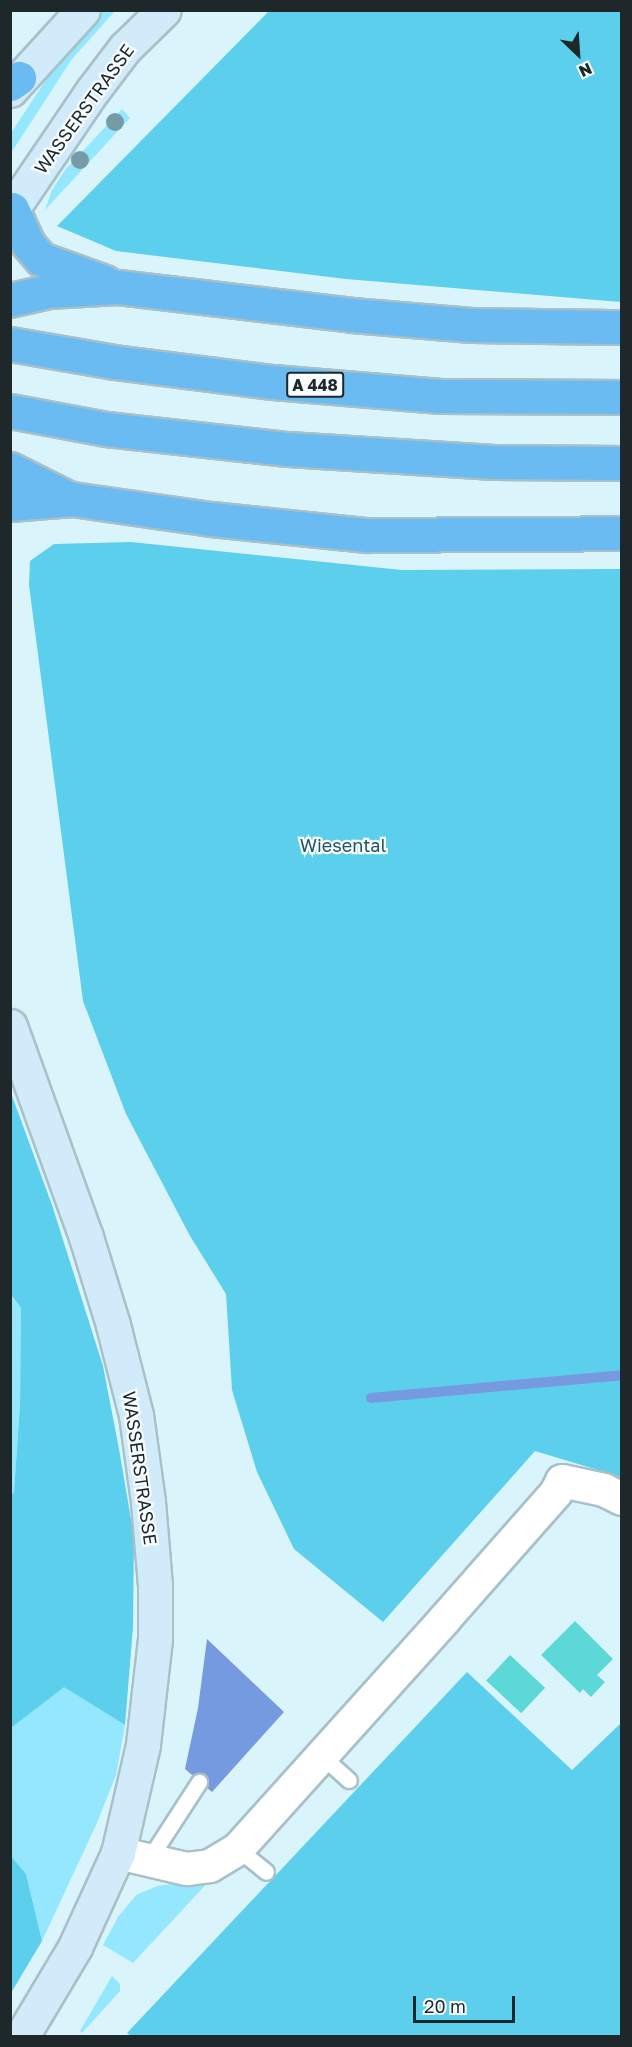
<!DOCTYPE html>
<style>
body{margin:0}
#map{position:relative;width:632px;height:2047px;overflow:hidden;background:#daf4fb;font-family:"Golos Text",sans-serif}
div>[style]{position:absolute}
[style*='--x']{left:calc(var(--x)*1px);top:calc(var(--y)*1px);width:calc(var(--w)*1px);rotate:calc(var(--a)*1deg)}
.green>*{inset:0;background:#94e7fd}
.forest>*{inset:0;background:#5ccfec}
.water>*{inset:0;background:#759adf}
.stream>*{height:10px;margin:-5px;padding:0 5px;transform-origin:5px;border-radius:5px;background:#759adf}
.building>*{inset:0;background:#5bd8d7;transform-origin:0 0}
.roads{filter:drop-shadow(2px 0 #a8c1c8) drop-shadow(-2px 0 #a8c1c8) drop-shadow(0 2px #a8c1c8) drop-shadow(0 -2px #a8c1c8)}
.service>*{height:15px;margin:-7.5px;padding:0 7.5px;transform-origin:7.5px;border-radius:7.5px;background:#fff}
.minor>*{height:32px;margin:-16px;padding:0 16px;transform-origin:16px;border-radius:16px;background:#fff}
.secondary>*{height:33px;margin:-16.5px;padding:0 16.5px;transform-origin:16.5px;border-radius:16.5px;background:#d2ebfb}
.motorway>*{height:33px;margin:-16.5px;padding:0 16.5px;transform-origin:16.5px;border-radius:16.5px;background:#69bbf1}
.trees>*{width:18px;height:18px;margin:-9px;border-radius:50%;background:#759ca6}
span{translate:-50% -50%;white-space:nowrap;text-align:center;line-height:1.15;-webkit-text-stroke:4.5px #f8fdfe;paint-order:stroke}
.shield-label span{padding:2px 4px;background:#f8fdfe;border:2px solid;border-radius:4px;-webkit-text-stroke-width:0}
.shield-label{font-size:16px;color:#1e282b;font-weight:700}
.street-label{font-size:18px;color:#1e282b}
.park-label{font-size:18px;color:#235461}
.frame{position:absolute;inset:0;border:12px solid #1e282b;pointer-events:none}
.north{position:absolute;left:548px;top:24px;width:60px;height:60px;-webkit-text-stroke:4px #f8fdfe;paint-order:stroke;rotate:155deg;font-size:16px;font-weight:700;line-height:24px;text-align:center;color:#1e282b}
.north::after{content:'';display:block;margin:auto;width:21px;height:27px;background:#1e282b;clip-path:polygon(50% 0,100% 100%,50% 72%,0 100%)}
.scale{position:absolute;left:413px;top:1996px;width:102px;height:27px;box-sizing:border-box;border:3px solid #1e282b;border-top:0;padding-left:8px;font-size:18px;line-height:21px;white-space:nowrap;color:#1e282b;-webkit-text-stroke:4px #f8fdfe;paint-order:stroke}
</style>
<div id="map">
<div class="green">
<i style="clip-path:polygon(97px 11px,115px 11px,72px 59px,11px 153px,11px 133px,63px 54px)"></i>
<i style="clip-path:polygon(122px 109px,130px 118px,45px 210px,52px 190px,65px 170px)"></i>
<i style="clip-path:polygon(10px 1295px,21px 1308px,20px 1405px,14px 1492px,11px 1496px)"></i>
<i style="clip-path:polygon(64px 1686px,125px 1725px,116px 1775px,97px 1823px,42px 1941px,26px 1874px,11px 1856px,11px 1728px)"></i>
<i style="clip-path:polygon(211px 1879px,133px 1963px,103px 1945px,118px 1917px,136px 1895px,157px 1886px)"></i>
<i style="clip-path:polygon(112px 1976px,120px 1984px,120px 1991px,82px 2033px,80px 2031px)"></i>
</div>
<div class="forest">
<i style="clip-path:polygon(269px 11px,621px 11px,621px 302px,346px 279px,116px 251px,57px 226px)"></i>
<i style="clip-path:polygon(131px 542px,402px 570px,621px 569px,621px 1477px,535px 1451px,383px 1622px,294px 1549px,257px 1472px,232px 1390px,226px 1294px,190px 1236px,126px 1114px,83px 1001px,29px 585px,30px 561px,54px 544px)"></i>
<i style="clip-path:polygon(11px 1093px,52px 1205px,103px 1366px,119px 1449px,134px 1537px,133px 1627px,125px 1725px,64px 1687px,11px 1728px,10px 1496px,14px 1492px,20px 1405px,21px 1308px,11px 1295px)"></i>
<i style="clip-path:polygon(467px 1672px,572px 1770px,621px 1723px,621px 2036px,131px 2036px,127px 2033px)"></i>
<i style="clip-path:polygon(11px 1856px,26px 1874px,42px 1941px,11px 1993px)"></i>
</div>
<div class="water">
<i style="clip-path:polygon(207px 1639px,284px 1712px,212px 1792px,185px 1769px,198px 1708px)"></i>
</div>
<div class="stream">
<i style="--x:371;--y:1398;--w:252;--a:-5.2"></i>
</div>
<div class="building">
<i style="clip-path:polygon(575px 1621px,613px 1659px,597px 1675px,605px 1682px,591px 1697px,583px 1689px,580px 1693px,541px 1655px)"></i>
<i style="left:510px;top:1655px;width:48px;height:35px;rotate:43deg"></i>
</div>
<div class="roads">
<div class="service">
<i style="--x:322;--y:1756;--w:36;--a:42"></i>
<i style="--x:238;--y:1849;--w:36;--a:39"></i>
<i style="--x:149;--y:1859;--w:92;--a:-57"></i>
</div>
<div class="minor">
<i style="--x:118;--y:1853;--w:71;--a:13.1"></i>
<i style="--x:187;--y:1869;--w:23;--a:-7"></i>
<i style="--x:210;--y:1866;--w:33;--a:-31"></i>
<i style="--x:238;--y:1849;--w:308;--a:-48"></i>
<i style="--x:444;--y:1620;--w:169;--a:-48.6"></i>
<i style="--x:556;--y:1493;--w:13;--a:-63"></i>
<i style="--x:562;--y:1481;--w:43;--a:12.1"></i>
<i style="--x:604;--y:1490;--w:20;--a:27"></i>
</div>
<div class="secondary">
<i style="--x:10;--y:90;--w:108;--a:-47.6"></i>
<i style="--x:10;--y:212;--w:148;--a:-55.8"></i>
<i style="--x:93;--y:90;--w:53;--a:-52.7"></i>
<i style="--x:125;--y:48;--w:54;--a:-44.3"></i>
<i style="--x:10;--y:1026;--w:224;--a:70.2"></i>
<i style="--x:86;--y:1237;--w:92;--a:72.9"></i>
<i style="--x:113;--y:1325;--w:93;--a:75.7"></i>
<i style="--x:136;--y:1415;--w:88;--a:82.1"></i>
<i style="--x:148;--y:1502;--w:84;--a:85.2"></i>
<i style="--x:155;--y:1586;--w:53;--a:90"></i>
<i style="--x:155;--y:1639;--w:107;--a:96.5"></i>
<i style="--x:143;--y:1745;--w:111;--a:103"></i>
<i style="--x:118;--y:1853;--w:103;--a:114.6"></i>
<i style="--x:75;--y:1947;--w:104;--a:120.8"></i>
</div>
<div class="motorway">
<i style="--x:10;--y:84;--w:11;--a:-34"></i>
<i style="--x:12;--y:209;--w:38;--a:65"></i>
<i style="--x:28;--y:244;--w:20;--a:49"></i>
<i style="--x:41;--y:259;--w:68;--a:19.8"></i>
<i style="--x:10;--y:300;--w:39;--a:-13"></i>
<i style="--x:48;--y:291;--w:70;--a:-3.3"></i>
<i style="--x:118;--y:287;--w:236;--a:6.8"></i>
<i style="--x:352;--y:315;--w:120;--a:4.8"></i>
<i style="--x:472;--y:325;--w:150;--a:0.8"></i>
<i style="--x:10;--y:344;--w:106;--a:9.8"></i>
<i style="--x:114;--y:362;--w:160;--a:7.2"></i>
<i style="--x:273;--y:382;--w:168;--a:4.8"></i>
<i style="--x:440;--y:396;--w:182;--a:0.3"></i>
<i style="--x:10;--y:411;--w:98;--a:10.6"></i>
<i style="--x:106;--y:429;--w:183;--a:6.3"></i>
<i style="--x:288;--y:449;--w:206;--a:3.6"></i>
<i style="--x:494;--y:462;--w:128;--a:0.4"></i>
<i style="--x:10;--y:469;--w:67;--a:26.6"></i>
<i style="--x:10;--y:504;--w:62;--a:-4.6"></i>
<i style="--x:72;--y:499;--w:140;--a:8.2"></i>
<i style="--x:211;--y:519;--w:157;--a:5.9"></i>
<i style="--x:367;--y:535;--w:255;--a:-0.4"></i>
</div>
</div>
<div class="trees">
<i style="left:115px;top:122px"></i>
<i style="left:80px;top:160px"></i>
</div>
<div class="shield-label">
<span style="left:315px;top:385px">A 448</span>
</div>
<div class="street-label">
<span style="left:84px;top:109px;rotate:-54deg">WASSERSTRASSE</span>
<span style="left:140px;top:1468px;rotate:82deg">WASSERSTRASSE</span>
</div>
<div class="park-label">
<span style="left:343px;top:845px">Wiesental</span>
</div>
<div class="frame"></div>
<div class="north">N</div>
<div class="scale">20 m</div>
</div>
